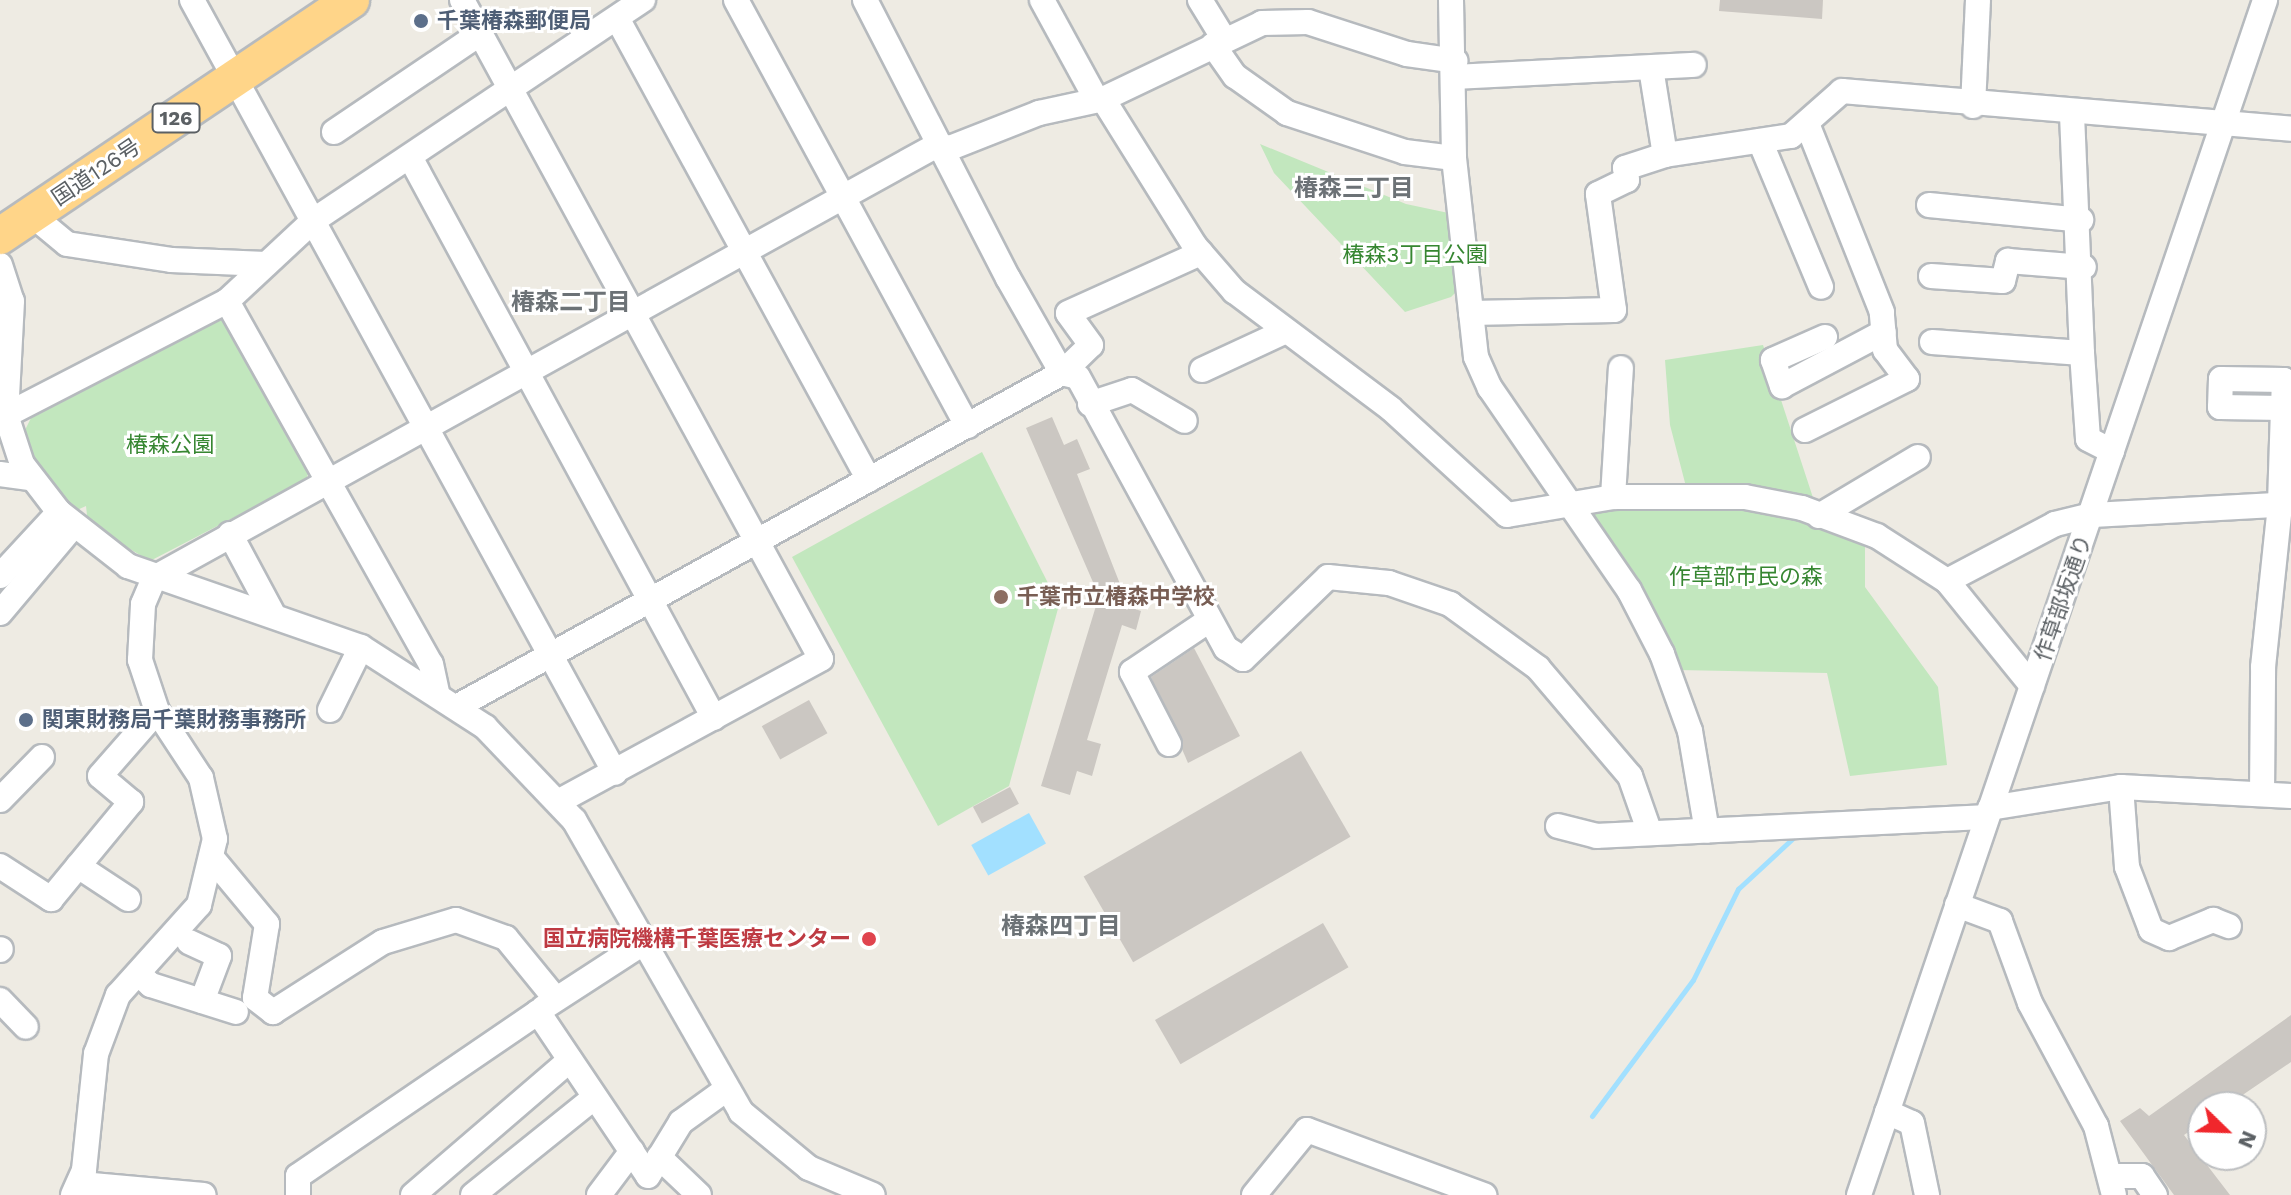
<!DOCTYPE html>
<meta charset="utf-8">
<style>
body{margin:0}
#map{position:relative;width:2291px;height:1195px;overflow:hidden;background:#eeebe3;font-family:"Work Sans","Noto Sans JP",sans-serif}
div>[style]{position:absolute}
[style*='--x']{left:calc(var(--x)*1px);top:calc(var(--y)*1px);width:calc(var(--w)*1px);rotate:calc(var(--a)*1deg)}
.green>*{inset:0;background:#c2e7be}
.water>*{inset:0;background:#a2e0ff;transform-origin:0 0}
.stream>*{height:5px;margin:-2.5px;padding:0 2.5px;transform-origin:2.5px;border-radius:2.5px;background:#a2e0ff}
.building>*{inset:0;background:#cbc7c2;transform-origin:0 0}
.roads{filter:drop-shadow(2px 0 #b6babe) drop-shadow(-2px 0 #b6babe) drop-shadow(0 2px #b6babe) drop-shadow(0 -2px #b6babe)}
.minor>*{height:24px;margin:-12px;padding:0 12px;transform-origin:12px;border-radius:12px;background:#fff}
.highway>*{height:36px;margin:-18px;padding:0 18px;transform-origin:18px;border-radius:18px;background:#ffd589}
.dots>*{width:22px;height:22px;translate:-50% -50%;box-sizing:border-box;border:4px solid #fff;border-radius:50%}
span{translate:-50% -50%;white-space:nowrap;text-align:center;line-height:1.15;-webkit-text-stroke:6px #fff;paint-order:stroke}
.shield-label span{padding:2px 6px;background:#fff;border:2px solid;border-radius:6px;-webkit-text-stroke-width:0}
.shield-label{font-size:20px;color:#5b6064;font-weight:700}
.service-label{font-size:22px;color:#4e5e75;font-weight:700}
.left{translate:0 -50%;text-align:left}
.street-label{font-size:22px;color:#5b6064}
.park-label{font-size:22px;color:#368631}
.education-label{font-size:22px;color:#785e54;font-weight:700}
.health-label{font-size:22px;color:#be3a42;font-weight:700}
.right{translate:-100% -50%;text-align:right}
.neighbourhood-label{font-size:24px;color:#6c7276;font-weight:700}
.north{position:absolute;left:2187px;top:1091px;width:80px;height:80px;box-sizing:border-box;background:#fff;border:2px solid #bdbfc1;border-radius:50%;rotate:113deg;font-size:22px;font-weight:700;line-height:32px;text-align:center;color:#5b6064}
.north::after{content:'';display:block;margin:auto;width:28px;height:36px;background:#f0272c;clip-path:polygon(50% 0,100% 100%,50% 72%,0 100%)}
</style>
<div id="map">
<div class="green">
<i style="clip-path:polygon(1260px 144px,1406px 204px,1458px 215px,1464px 284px,1451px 297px,1405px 312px,1274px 173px)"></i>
<i style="clip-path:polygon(210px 313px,228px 317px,310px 468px,306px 480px,150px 561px,88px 524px,86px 506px,75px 511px,43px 483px,24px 432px,35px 410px)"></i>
<i style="clip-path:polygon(1763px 345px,1819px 516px,1865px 536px,1865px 587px,1938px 687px,1947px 765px,1850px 776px,1827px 673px,1678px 670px,1580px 502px,1690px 502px,1670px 425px,1665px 360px)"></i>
<i style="clip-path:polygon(982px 452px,1059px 605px,1009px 786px,938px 826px,792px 557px)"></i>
</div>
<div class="water">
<i style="left:1029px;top:813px;width:35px;height:66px;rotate:61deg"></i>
</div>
<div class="stream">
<i style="--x:1592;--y:1116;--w:169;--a:-53.4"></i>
<i style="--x:1693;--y:980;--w:102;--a:-63.7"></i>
<i style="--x:1738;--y:889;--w:74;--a:-42.8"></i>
</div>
<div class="building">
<i style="clip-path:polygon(1720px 0,1823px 0,1822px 19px,1719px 11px)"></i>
<i style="clip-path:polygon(1052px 417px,1064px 445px,1077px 439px,1090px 469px,1077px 474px,1129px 607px,1141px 611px,1136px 630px,1122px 625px,1087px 740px,1101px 744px,1092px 776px,1077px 771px,1070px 795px,1041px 786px,1099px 596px,1026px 428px)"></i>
<i style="clip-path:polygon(1194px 648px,1240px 736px,1188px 763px,1151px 677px)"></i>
<i style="left:809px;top:700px;width:38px;height:54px;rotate:61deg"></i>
<i style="left:1301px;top:751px;width:99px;height:251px;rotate:60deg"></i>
<i style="left:1010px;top:787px;width:19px;height:42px;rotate:62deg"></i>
<i style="left:1323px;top:923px;width:51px;height:194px;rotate:60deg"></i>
<i style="clip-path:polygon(2291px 1015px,2291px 1062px,2225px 1107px,2203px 1107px,2203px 1122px,2184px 1135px,2230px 1195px,2174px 1195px,2120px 1121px,2140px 1108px,2149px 1116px)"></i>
</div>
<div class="roads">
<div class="minor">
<i style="--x:192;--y:0;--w:881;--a:61.31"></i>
<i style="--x:462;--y:0;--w:750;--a:61.42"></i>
<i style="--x:821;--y:659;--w:297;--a:151.5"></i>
<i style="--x:736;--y:0;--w:485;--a:61.5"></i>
<i style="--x:865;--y:0;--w:313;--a:62.8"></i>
<i style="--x:1008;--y:278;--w:109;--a:60.4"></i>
<i style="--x:1062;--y:373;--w:16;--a:14"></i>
<i style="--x:1078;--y:377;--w:309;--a:61.4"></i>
<i style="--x:1226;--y:648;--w:20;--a:33"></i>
<i style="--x:1243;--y:659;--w:118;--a:-44"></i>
<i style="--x:1328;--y:577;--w:61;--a:5.6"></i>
<i style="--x:1389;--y:583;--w:65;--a:19"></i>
<i style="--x:1450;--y:604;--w:109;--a:36"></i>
<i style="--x:1538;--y:668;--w:142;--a:49.6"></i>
<i style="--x:1630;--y:776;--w:60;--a:70.7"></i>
<i style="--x:1042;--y:0;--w:111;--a:61.3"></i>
<i style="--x:1200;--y:0;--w:46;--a:58.4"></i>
<i style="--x:1451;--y:0;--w:158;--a:88.9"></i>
<i style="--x:1454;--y:158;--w:200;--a:83.7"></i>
<i style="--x:1476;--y:357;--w:34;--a:66"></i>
<i style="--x:1490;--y:388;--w:245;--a:55.5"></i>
<i style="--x:1629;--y:590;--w:72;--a:62.7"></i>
<i style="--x:1662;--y:654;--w:82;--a:70"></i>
<i style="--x:1690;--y:731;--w:101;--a:80.4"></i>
<i style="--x:617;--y:18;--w:526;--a:61.39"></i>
<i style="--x:1213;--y:45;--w:38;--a:55"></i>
<i style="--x:1235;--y:76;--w:64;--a:35.4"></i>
<i style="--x:1287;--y:113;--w:124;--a:18.3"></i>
<i style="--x:1405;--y:152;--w:49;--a:7"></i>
<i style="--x:1651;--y:68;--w:88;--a:80.9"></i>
<i style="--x:1665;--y:155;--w:127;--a:-8.6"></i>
<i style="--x:1791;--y:136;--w:68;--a:-41.4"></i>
<i style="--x:1842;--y:91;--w:451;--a:4.8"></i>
<i style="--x:1456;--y:77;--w:238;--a:-2.9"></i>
<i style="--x:1103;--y:99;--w:173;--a:58"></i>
<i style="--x:1195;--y:246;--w:60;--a:49.1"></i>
<i style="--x:1234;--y:291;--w:196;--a:36.9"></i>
<i style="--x:1391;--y:409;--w:157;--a:42.4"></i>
<i style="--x:1507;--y:515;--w:108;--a:-9.6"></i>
<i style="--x:1613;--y:497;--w:132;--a:0"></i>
<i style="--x:1745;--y:497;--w:58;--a:10.9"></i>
<i style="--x:1802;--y:508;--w:80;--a:20.5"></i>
<i style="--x:1877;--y:536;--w:83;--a:32.7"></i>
<i style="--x:1947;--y:581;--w:135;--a:51"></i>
<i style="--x:1973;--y:106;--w:106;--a:-87.3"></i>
<i style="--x:334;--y:132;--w:177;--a:-34"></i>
<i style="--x:1760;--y:141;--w:158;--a:67.3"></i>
<i style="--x:410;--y:157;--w:638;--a:61.55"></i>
<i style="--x:1929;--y:205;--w:153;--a:5.6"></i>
<i style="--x:32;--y:215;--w:45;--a:39.6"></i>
<i style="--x:67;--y:244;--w:105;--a:8.7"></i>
<i style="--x:171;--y:260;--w:95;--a:2.4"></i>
<i style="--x:0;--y:265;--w:38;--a:72"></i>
<i style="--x:12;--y:301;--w:114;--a:93"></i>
<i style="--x:6;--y:415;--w:52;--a:71.9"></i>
<i style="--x:22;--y:464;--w:61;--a:52.4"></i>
<i style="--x:59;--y:512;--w:88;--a:38"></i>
<i style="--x:128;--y:566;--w:247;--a:19.2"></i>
<i style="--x:361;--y:647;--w:148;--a:32.8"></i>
<i style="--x:485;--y:727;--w:129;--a:46.3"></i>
<i style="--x:574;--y:820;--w:336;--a:60.2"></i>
<i style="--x:741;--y:1112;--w:88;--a:39.5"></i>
<i style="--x:809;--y:1168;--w:69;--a:22.9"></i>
<i style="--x:1931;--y:276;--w:72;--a:4"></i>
<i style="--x:2003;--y:281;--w:21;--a:-76"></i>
<i style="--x:2008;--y:261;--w:76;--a:4.5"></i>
<i style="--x:227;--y:301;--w:416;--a:60.7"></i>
<i style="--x:431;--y:664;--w:29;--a:78"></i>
<i style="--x:1471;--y:313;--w:143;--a:-1.2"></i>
<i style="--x:1614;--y:310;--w:117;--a:-97.9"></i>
<i style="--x:1598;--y:194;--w:32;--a:-26"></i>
<i style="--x:1627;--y:180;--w:12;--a:-99"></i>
<i style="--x:1625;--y:168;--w:42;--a:-18"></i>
<i style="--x:1825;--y:337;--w:57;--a:156.1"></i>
<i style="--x:1773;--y:360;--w:28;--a:71"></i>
<i style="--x:1782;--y:386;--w:115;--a:-27.9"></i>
<i style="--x:1932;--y:342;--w:150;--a:4.2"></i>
<i style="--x:2082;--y:353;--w:239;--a:-92.4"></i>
<i style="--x:2082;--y:353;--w:86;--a:86"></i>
<i style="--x:2088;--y:439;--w:27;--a:27"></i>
<i style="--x:1202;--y:370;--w:90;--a:-24.9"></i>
<i style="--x:1090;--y:404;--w:44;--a:-18.4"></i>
<i style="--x:1132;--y:390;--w:61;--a:30.3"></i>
<i style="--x:6;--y:415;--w:249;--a:-27.3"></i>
<i style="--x:227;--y:301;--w:119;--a:-43"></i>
<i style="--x:314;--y:220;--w:396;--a:-33.8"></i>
<i style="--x:1805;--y:430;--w:114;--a:-26.6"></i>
<i style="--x:1907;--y:379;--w:36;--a:-127"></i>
<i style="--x:1885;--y:350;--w:38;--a:-95"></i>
<i style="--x:1882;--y:312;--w:200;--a:-111.7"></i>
<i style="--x:0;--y:474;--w:30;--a:8"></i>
<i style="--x:1613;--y:497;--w:129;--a:-86.5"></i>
<i style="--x:1819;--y:516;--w:115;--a:-30.8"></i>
<i style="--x:230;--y:534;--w:93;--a:61.8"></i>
<i style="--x:0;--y:576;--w:87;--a:-47.3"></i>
<i style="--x:1947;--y:581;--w:122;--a:-27.8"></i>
<i style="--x:2055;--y:524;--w:37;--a:-14"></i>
<i style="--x:2091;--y:515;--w:200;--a:-3.1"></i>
<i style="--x:0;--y:613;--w:115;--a:-49.9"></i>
<i style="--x:458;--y:706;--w:690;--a:-28.87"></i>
<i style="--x:1062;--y:373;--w:40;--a:-44"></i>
<i style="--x:1091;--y:345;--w:39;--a:-126"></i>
<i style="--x:1068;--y:313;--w:146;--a:-24.3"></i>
<i style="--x:330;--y:710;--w:70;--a:-63.8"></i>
<i style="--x:1169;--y:744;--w:81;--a:-117.2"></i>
<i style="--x:1132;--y:672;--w:92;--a:-33.9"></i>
<i style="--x:2121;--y:787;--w:80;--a:85.7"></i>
<i style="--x:2127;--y:867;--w:67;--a:69.1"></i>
<i style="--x:2151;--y:930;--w:20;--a:24"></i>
<i style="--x:2169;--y:938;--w:48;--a:-22.2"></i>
<i style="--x:2213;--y:920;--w:17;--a:21"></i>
<i style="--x:2262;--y:794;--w:127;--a:-89.5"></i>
<i style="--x:2263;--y:667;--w:164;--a:-84"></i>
<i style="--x:2280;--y:504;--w:96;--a:-88.2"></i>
<i style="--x:2283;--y:408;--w:28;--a:-88"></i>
<i style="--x:2284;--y:380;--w:63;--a:-179.1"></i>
<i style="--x:2221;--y:379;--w:28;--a:92"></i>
<i style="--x:2220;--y:407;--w:63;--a:0.9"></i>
<i style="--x:0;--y:800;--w:60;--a:-45.7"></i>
<i style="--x:1990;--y:808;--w:133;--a:-9.1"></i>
<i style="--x:2121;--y:787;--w:170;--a:3"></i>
<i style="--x:1558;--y:826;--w:40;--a:14.4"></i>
<i style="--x:1597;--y:836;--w:390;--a:-2.8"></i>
<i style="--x:212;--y:858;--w:86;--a:50.2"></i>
<i style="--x:267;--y:924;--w:75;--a:99.2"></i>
<i style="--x:255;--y:998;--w:23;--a:38"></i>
<i style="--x:273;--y:1012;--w:130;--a:-32.5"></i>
<i style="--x:383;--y:942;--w:76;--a:-16.8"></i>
<i style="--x:456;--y:920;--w:53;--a:19.8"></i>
<i style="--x:506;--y:938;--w:77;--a:50.8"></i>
<i style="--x:0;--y:866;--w:61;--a:32.9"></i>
<i style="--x:51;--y:899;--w:126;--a:-50.5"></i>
<i style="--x:131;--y:802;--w:40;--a:-140"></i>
<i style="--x:100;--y:776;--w:86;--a:-48.8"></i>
<i style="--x:78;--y:866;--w:60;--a:33.4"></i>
<i style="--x:1957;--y:905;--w:46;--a:20.4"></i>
<i style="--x:2000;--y:921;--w:87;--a:69.9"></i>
<i style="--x:2030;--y:1003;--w:140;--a:61.8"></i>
<i style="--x:2096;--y:1126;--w:71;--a:75.4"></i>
<i style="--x:189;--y:942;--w:33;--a:25"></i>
<i style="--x:219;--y:956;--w:48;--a:110.7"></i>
<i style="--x:0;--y:950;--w:1;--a:-45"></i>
<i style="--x:139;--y:974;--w:16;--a:43"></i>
<i style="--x:151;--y:985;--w:89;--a:17.6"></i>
<i style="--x:0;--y:1000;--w:37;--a:46"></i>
<i style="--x:543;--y:1008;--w:116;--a:-33"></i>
<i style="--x:1887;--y:1112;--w:27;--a:24"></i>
<i style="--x:1912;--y:1123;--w:74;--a:78.2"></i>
<i style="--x:659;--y:1157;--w:55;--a:43.5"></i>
<i style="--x:2111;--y:1176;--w:31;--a:0"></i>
<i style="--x:2142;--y:1176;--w:23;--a:56"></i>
<i style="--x:73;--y:1195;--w:27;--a:-66"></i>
<i style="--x:84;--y:1170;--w:117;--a:-84.1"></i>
<i style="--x:96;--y:1054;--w:63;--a:-69.6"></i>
<i style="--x:118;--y:995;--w:121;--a:-48"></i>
<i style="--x:199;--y:905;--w:68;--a:-76.4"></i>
<i style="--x:215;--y:839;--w:63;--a:-102.9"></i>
<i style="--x:201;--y:778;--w:80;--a:-123.3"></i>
<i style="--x:157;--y:711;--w:54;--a:-108.4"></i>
<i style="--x:140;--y:660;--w:56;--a:-86.9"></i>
<i style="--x:143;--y:604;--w:28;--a:-67"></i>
<i style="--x:154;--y:578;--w:895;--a:-28.94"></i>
<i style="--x:937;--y:145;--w:13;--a:13"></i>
<i style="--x:950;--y:148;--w:96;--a:-21.5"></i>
<i style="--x:1039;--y:113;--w:66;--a:-12.3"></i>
<i style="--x:1103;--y:99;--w:176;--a:-25.5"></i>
<i style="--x:1262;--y:23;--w:46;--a:-1.2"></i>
<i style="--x:1308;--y:22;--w:104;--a:17.9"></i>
<i style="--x:1407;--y:54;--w:49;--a:8.1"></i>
<i style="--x:84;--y:1195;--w:11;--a:-105"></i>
<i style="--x:81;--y:1184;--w:123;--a:5.1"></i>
<i style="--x:298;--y:1195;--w:19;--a:-90"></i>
<i style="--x:298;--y:1176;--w:291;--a:-34.3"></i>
<i style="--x:538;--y:1012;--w:197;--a:56.1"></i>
<i style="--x:648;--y:1176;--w:63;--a:-58.6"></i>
<i style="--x:681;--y:1122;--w:53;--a:-35.8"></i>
<i style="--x:413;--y:1195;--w:207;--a:-40.7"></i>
<i style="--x:473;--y:1195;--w:156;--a:-38.8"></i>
<i style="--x:599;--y:1195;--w:55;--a:-53.1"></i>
<i style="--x:1254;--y:1195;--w:84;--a:-50.8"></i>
<i style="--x:1307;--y:1130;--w:189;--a:20.2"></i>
<i style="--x:1859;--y:1195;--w:1262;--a:-71.23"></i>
</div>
<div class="highway">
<i style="--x:0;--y:236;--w:423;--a:-33.9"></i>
</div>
</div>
<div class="dots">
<i style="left:421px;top:21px;background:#5c6f8a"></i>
<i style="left:1001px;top:597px;background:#8d6e63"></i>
<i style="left:26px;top:720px;background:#5c6f8a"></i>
<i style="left:869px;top:939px;background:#e0444e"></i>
</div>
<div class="shield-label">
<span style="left:176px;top:118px">126</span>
</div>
<div class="service-label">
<span class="left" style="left:437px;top:21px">千葉椿森郵便局</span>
<span class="left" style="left:42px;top:720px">関東財務局千葉財務事務所</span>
</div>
<div class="street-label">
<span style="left:96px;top:172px;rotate:-34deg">国道126号</span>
<span style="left:2063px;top:598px;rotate:-71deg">作草部坂通り</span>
</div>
<div class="park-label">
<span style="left:1415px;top:255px">椿森3丁目公園</span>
<span style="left:170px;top:445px">椿森公園</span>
<span style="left:1746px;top:577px">作草部市民の森</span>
</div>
<div class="education-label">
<span class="left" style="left:1017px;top:597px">千葉市立椿森中学校</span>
</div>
<div class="health-label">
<span class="right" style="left:851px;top:939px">国立病院機構千葉医療センター</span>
</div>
<div class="neighbourhood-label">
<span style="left:1354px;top:189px">椿森三丁目</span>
<span style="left:571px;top:303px">椿森二丁目</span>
<span style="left:1061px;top:927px">椿森四丁目</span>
</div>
<div class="north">N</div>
</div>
